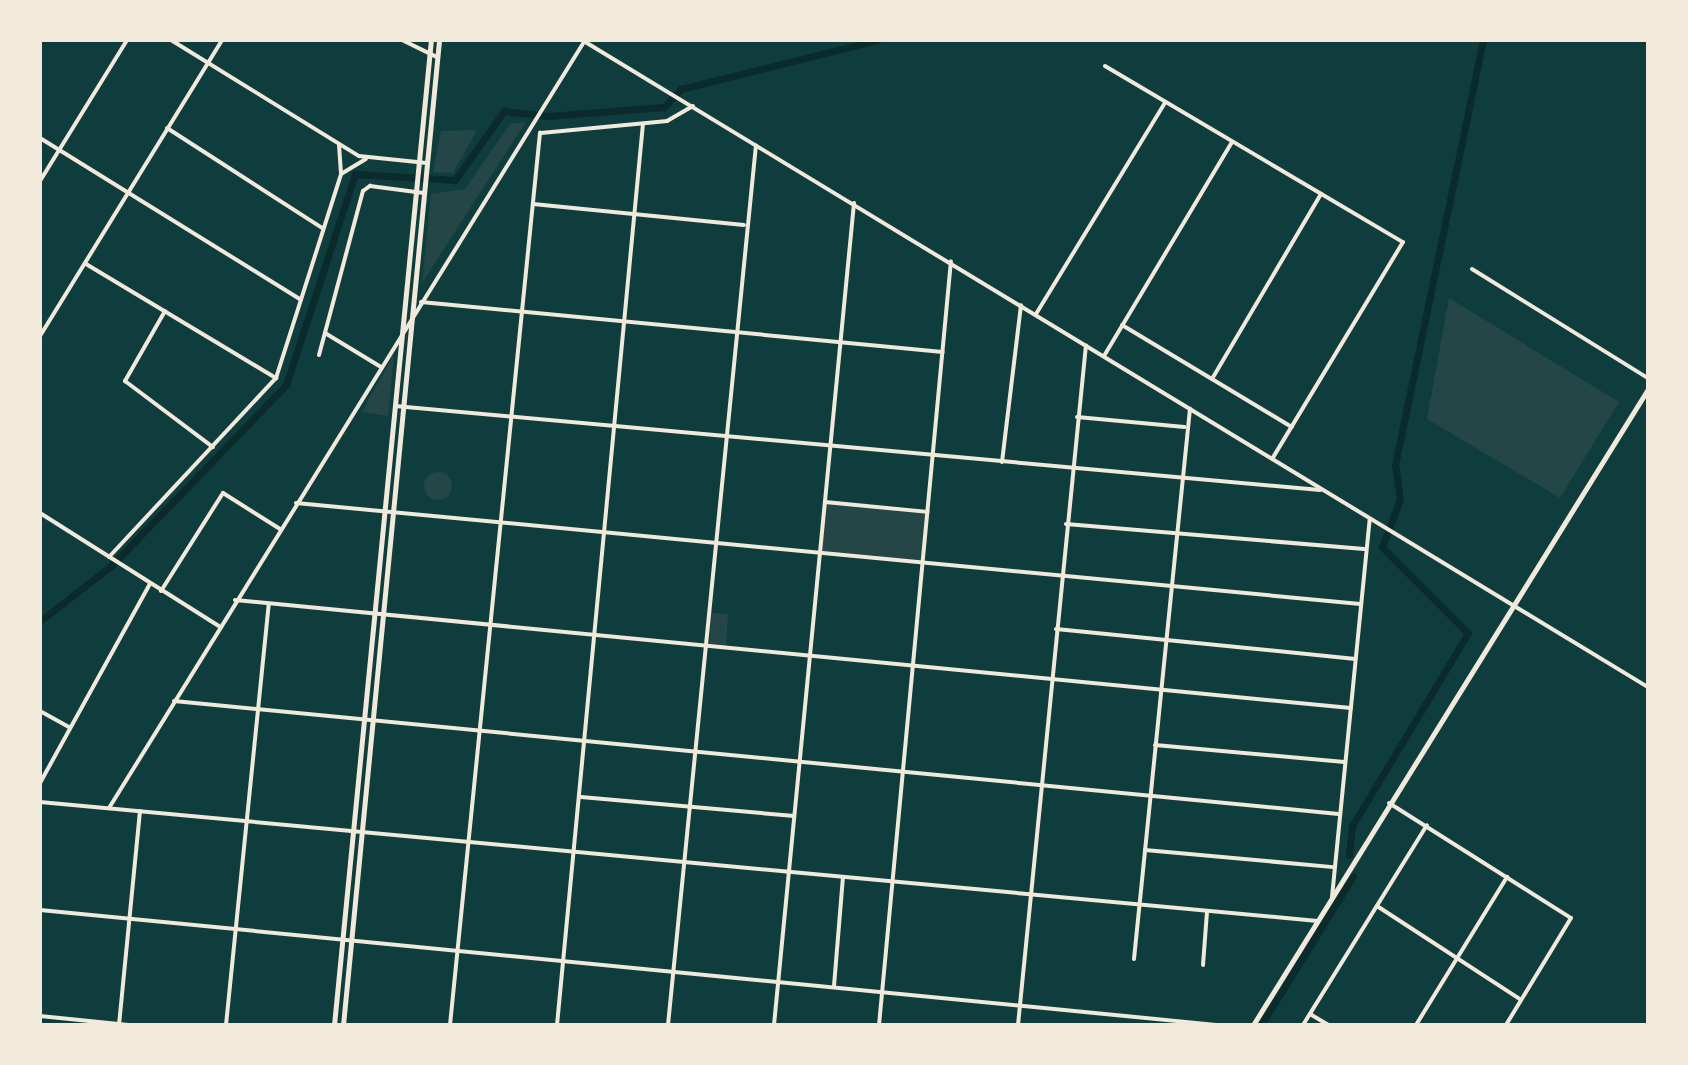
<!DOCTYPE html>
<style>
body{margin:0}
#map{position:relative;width:1688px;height:1065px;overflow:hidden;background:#0f3d3e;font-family:"Open Sans",sans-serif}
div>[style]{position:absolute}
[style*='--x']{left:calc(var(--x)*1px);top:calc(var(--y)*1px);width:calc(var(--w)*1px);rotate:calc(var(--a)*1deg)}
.green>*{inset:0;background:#244646;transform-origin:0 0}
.round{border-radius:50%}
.canal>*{height:7px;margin:-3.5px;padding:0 3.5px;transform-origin:3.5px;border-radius:3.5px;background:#0a2a2b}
.minor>*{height:4px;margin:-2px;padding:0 2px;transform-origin:2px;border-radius:2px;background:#f1e9da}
.tertiary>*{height:5px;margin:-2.5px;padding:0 2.5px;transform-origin:2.5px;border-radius:2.5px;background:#f1e9da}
span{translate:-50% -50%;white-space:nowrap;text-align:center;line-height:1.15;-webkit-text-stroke:8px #f1e9da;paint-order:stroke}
.frame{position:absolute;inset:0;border:42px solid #f1e9da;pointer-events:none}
</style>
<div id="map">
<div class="green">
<i style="clip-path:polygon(525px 122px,525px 123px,422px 283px,431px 194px,465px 189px,510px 124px)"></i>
<i style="clip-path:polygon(477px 130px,453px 173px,433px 172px,441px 131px)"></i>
<i style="clip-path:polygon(1449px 298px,1619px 402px,1560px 498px,1427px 419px)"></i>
<i style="clip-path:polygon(394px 354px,388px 416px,362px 412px)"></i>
<i class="round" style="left:424px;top:472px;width:28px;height:28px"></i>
<i style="left:825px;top:502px;width:103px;height:50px;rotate:6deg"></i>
<i style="left:711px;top:613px;width:17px;height:32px;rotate:3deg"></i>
</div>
<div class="canal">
<i style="--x:40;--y:621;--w:90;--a:-37.8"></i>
<i style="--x:111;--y:566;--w:252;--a:-46"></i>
<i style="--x:286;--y:385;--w:222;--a:-71.9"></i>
<i style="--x:355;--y:174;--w:100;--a:3.4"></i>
<i style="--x:455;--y:180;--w:85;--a:-54.6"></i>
<i style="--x:504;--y:111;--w:44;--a:6.5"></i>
<i style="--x:548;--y:116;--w:116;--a:-4.4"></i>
<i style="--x:664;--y:107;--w:25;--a:-47"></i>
<i style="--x:681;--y:89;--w:203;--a:-14"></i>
<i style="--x:1349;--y:855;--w:29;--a:-84"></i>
<i style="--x:1352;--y:826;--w:225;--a:-59"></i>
<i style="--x:1468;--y:633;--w:122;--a:-135"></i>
<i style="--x:1382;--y:547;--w:51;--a:-69.4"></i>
<i style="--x:1400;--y:499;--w:34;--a:-98"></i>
<i style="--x:1395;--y:465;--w:434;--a:-78.3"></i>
<i style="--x:1261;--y:1025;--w:175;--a:-58.3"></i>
</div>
<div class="minor">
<i style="--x:171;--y:40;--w:221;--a:31.7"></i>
<i style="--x:359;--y:156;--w:68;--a:5.9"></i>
<i style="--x:402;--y:40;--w:39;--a:26"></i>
<i style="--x:582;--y:40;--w:1247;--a:31.26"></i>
<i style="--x:1105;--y:66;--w:346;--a:30.6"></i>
<i style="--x:1403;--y:242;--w:253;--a:121.1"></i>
<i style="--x:167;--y:128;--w:184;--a:32.8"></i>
<i style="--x:541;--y:133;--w:127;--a:-5.4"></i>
<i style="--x:667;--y:121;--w:30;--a:-30"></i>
<i style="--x:40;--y:138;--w:307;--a:31.8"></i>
<i style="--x:339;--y:145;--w:27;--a:86"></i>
<i style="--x:40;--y:181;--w:166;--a:-58.3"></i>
<i style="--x:533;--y:204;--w:212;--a:5.7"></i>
<i style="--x:86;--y:264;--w:222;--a:31"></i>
<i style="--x:1472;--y:269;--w:207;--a:31.8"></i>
<i style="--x:421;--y:302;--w:524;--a:5.47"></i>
<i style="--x:165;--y:311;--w:81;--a:119.7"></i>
<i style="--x:125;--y:381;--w:110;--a:36.9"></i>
<i style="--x:1036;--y:314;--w:247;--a:-58.6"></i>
<i style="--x:1122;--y:325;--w:198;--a:31"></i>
<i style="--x:325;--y:333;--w:66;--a:31.3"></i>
<i style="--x:40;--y:336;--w:347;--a:-58.4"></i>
<i style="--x:319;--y:355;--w:170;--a:-75"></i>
<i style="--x:363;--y:191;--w:9;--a:-36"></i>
<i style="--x:370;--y:186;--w:54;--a:7.4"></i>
<i style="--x:1104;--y:356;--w:249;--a:-59.1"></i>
<i style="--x:1212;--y:379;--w:215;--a:-59.5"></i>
<i style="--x:395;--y:406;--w:929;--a:5.19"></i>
<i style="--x:1077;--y:417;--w:108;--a:5.3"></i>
<i style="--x:1002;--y:462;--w:158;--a:-83.1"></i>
<i style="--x:825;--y:502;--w:103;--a:5.5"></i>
<i style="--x:296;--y:503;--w:1069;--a:5.42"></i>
<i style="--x:40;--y:513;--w:212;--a:32.3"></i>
<i style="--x:1066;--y:524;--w:299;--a:4.8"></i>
<i style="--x:109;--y:557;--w:245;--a:-47"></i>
<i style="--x:276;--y:378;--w:214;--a:-72.3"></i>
<i style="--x:341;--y:174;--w:29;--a:-31"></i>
<i style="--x:161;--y:591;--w:116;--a:-57.7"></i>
<i style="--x:223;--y:493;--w:67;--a:32.3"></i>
<i style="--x:235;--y:600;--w:1121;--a:5.53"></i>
<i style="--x:1056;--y:629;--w:301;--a:5.7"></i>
<i style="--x:174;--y:701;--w:1170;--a:5.54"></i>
<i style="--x:40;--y:711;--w:33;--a:29"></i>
<i style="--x:1155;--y:745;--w:190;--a:5.1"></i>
<i style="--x:40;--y:783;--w:227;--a:-61.1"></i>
<i style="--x:581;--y:797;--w:214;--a:5.1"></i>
<i style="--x:40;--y:802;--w:1283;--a:5.32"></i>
<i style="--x:1389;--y:803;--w:215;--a:32.3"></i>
<i style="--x:1571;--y:918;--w:125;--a:121.3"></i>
<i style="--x:109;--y:808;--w:901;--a:-58.2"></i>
<i style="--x:1145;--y:850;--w:189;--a:5.2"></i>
<i style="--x:1332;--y:897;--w:380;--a:-84.3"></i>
<i style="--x:1377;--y:906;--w:172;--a:33.1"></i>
<i style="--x:40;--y:910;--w:1184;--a:5.58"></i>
<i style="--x:1134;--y:959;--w:553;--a:-84.19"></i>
<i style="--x:1203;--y:965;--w:53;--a:-85.7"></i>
<i style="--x:834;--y:986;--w:109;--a:-85.3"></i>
<i style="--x:1310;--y:1014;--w:21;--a:31"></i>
<i style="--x:40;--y:1016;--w:89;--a:5.8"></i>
<i style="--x:119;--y:1025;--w:215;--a:-84.4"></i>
<i style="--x:226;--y:1025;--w:422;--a:-84.2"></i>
<i style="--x:450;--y:1025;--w:897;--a:-84.24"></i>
<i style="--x:557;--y:1025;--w:905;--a:-84.55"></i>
<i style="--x:668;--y:1025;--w:884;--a:-84.29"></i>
<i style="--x:774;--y:1025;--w:826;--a:-84.44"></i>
<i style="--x:879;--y:1025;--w:767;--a:-84.62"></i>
<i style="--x:1018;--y:1025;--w:683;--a:-84.29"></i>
<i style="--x:1303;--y:1025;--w:235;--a:-58.2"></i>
<i style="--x:1416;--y:1025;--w:174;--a:-58.4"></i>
</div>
<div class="tertiary">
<i style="--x:334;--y:1025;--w:990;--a:-84.38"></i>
<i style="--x:343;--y:1025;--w:990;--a:-84.43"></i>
<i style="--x:1253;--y:1025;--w:749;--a:-58.16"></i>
</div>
<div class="frame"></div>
</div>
